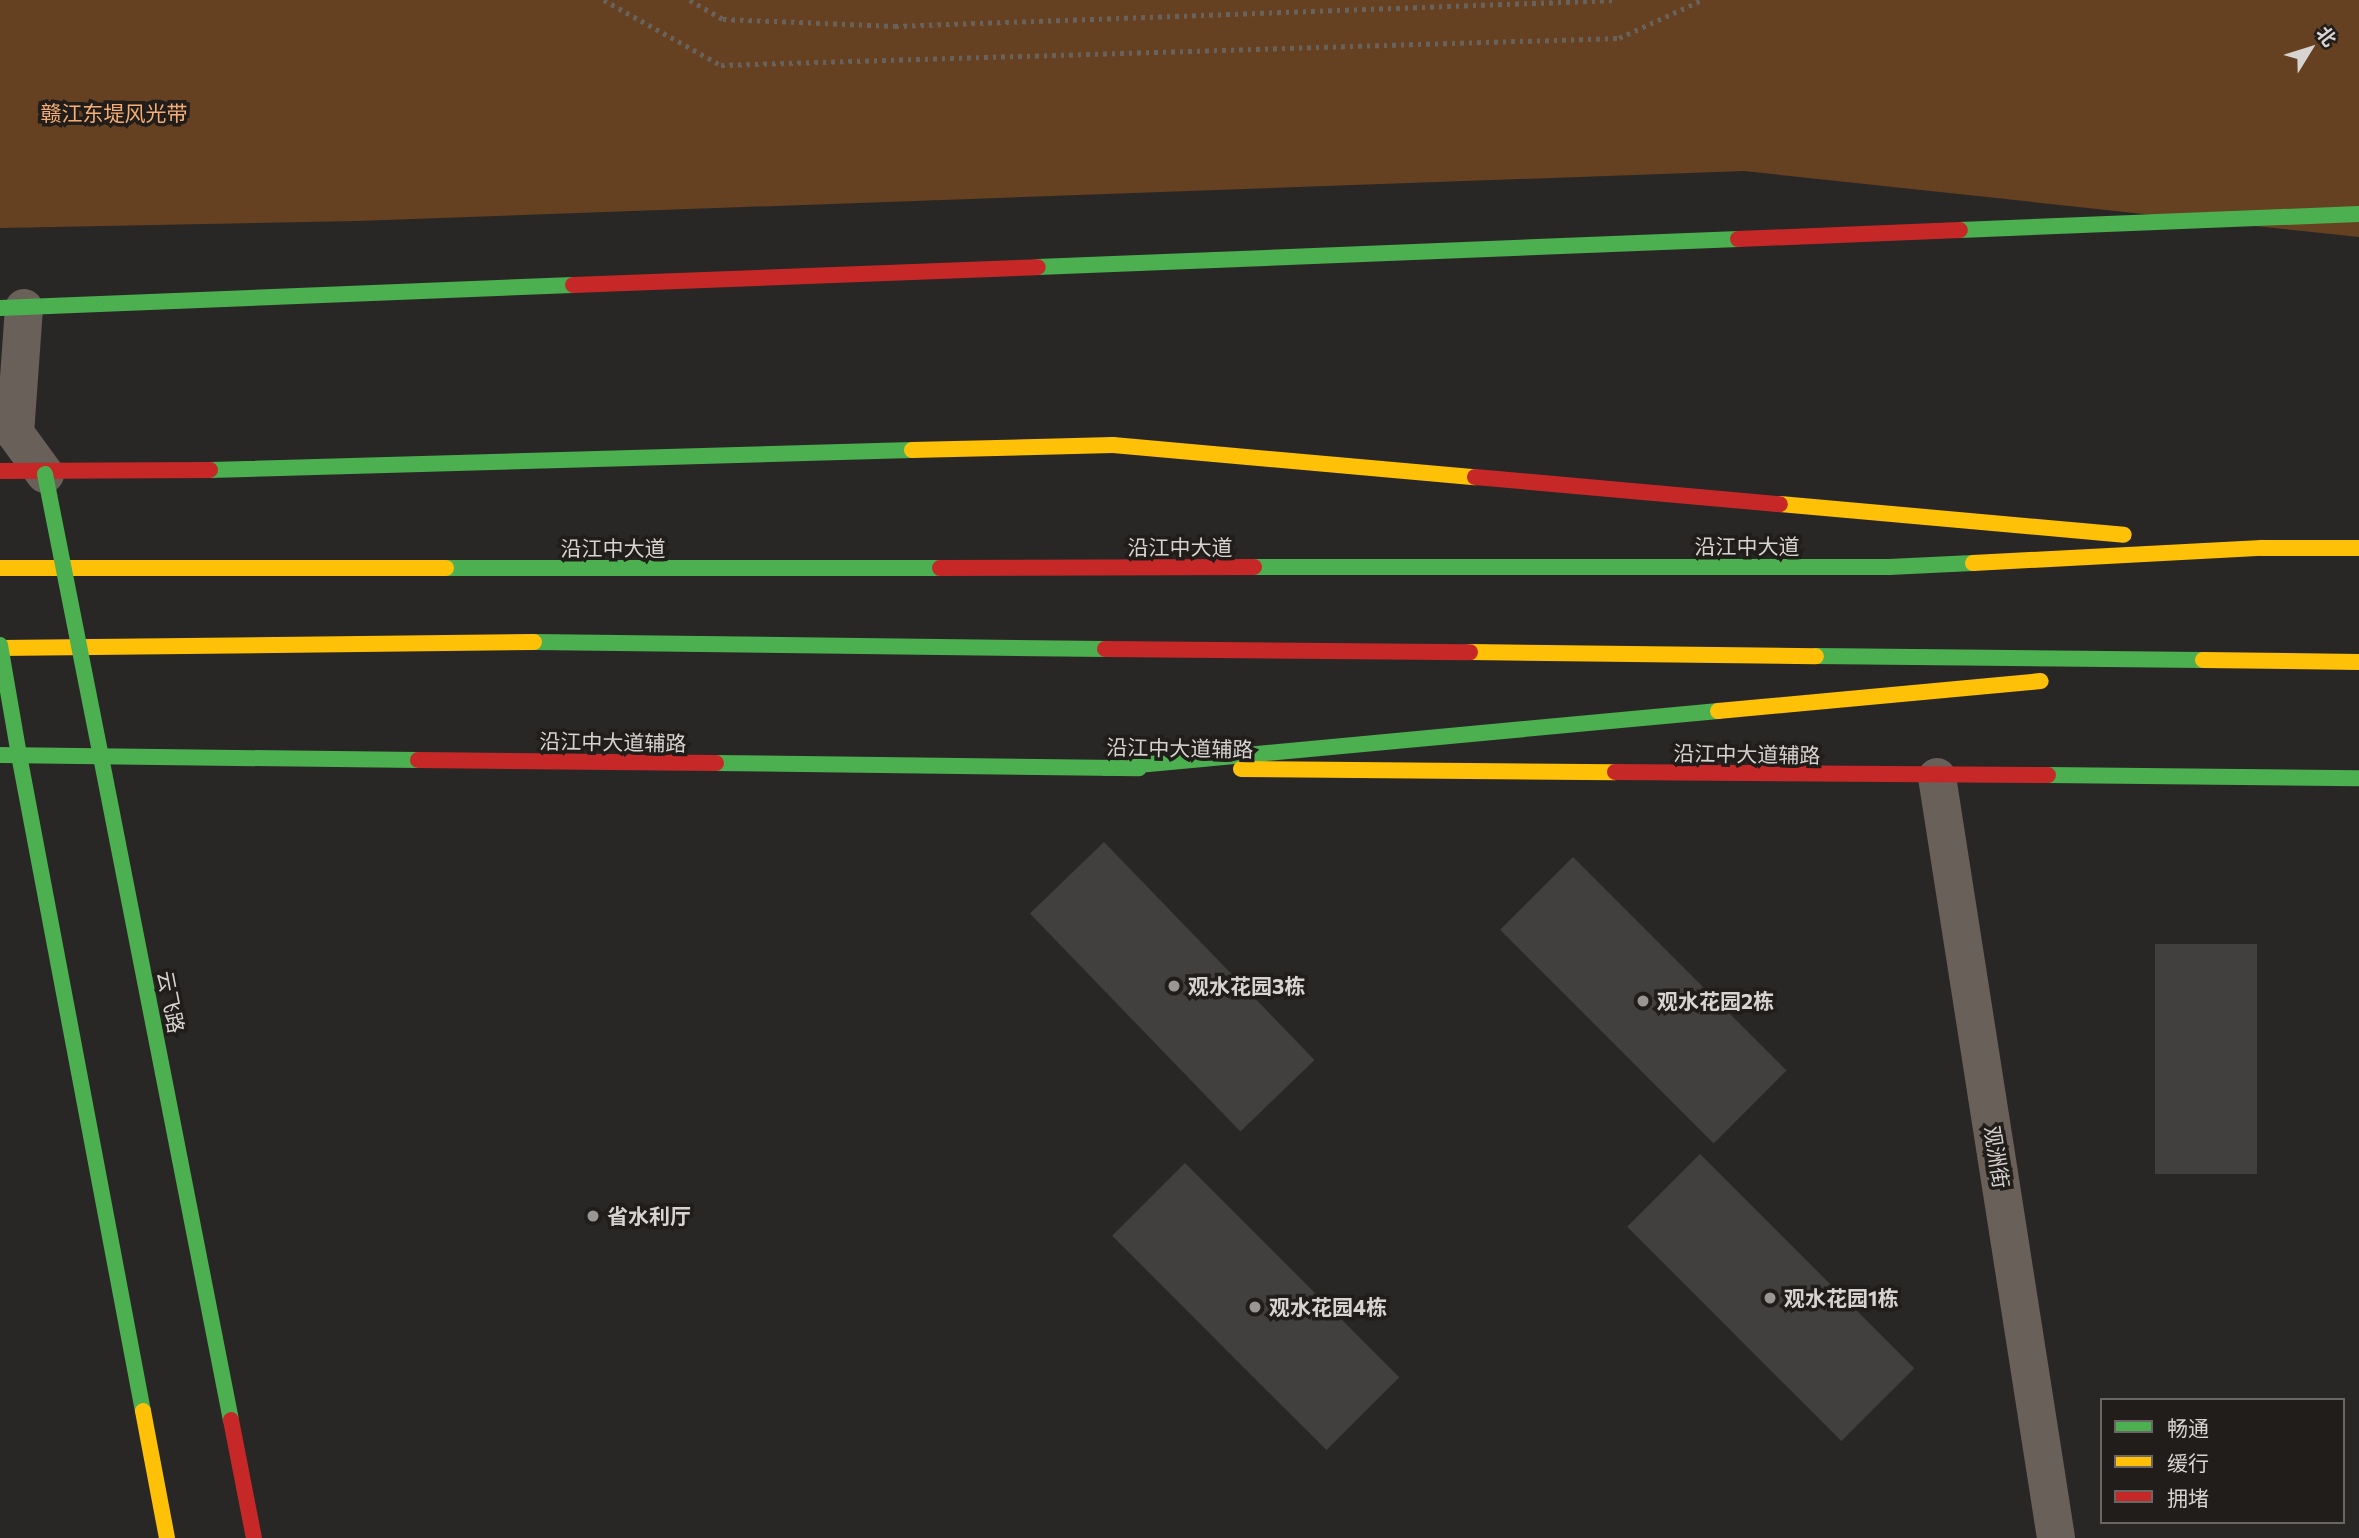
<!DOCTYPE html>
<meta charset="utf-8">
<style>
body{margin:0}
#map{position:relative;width:2359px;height:1538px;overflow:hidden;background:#292725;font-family:Commissioner,"Noto Sans SC",sans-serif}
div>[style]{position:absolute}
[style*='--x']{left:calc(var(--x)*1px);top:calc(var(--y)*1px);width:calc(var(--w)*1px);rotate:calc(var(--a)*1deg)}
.green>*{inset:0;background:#664121}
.building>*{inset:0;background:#42403f;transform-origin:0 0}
.path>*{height:4.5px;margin-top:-2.25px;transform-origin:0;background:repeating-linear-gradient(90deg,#68625d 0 3.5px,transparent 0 8.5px)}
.street>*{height:38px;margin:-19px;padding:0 19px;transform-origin:19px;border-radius:19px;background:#696059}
.fast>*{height:16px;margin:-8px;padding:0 8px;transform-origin:8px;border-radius:8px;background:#4caf50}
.slow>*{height:16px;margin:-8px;padding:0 8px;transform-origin:8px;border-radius:8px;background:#ffc107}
.jam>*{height:16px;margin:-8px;padding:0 8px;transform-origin:8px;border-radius:8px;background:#c62828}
.fast-bridge>*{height:16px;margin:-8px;padding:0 8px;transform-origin:8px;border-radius:8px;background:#4caf50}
.dots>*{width:19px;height:19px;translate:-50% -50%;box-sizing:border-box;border:4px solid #211d1a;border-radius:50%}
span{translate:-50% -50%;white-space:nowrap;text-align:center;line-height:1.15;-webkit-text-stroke:7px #211d1a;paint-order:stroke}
.park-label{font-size:21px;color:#f7ae73}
.street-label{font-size:21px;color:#d6d3d1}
.poi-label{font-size:21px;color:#d6d3d1;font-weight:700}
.left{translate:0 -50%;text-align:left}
.legend{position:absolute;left:2100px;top:1398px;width:245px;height:126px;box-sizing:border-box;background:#211d1a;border:2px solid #696663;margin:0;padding:9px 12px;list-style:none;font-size:21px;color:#d6d3d1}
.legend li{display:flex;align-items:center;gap:14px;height:35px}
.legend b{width:35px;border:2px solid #696663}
.north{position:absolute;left:2275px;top:14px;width:70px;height:70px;-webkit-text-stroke:5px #211d1a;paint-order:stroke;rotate:52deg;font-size:19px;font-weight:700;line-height:28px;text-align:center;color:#d6d3d1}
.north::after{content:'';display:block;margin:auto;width:24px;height:32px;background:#d6d3d1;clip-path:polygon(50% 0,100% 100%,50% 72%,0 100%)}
</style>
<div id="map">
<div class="green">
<i style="clip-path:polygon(0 0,2359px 0,2359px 237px,1744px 171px,357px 221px,0 228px)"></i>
</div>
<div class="building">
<i style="left:1104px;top:842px;width:303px;height:103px;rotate:46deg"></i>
<i style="left:1573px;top:857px;width:302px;height:103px;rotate:45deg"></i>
<i style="left:2257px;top:944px;width:230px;height:102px;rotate:90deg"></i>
<i style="left:1700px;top:1154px;width:303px;height:103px;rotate:45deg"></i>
<i style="left:1185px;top:1163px;width:303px;height:103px;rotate:45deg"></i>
</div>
<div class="path">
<i style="--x:604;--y:0;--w:134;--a:29.1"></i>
<i style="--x:721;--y:65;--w:898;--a:-1.72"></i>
<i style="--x:1619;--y:38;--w:91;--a:-24.6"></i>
<i style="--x:690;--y:0;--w:38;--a:30"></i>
<i style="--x:723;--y:19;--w:172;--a:2.3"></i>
<i style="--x:895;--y:26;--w:722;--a:-2.06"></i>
</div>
<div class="street">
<i style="--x:24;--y:308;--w:125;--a:94.1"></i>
<i style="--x:15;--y:433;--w:51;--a:53.8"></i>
<i style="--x:1937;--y:777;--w:770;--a:81.11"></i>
</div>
<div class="fast">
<i style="--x:1960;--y:230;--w:399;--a:-2.3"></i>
<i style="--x:1038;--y:267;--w:701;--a:-2.29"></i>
<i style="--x:0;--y:308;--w:573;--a:-2.3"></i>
<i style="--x:210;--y:470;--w:702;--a:-1.63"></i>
<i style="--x:1254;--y:567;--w:635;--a:0"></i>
<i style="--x:1889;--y:567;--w:84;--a:-2.7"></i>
<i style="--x:446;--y:568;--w:494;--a:0"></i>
<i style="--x:534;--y:642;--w:571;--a:0.7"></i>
<i style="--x:1816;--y:656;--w:387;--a:0.6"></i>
<i style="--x:0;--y:755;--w:418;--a:0.7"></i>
<i style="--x:19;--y:755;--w:668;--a:79.3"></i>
<i style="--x:101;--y:757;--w:676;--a:78.91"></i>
<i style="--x:716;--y:763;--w:423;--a:0.7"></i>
<i style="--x:1106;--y:768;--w:615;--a:-5.32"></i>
<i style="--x:2048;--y:775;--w:311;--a:0.6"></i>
</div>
<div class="slow">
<i style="--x:912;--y:450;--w:201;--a:-1.4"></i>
<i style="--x:1113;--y:445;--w:363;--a:5.1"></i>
<i style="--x:1780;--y:504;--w:345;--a:5.1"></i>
<i style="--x:1973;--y:563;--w:289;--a:-3"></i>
<i style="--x:2262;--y:548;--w:97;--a:0"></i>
<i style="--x:0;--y:568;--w:446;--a:0"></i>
<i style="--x:0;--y:648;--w:534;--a:-0.64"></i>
<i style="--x:1470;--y:652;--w:346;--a:0.7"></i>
<i style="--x:2203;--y:660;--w:156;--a:0.7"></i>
<i style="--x:1718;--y:711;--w:324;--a:-5.3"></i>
<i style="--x:1241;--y:769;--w:374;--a:0.5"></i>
<i style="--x:143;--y:1411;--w:129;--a:79.3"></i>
</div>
<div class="jam">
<i style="--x:1738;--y:239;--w:222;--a:-2.3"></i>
<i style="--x:573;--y:285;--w:465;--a:-2.2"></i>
<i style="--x:0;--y:471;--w:210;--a:-0.3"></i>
<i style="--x:1475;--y:477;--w:306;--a:5.1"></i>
<i style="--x:940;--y:568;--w:314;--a:-0.2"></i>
<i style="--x:1105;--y:649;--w:365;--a:0.5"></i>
<i style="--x:418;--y:760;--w:298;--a:0.6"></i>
<i style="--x:1615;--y:772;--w:433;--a:0.4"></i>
<i style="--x:231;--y:1420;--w:120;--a:79"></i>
</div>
<div class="fast-bridge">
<i style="--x:45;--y:474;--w:288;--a:78.8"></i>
<i style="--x:0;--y:645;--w:112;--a:80.2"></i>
</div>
<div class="dots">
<i style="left:1174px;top:986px;background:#999795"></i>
<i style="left:1643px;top:1001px;background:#999795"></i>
<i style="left:593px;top:1216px;background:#999795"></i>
<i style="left:1770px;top:1298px;background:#999795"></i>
<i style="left:1255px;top:1307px;background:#999795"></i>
</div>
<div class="park-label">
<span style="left:114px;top:113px">赣江东堤风光带</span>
</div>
<div class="street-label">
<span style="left:1747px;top:546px">沿江中大道</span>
<span style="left:1180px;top:547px">沿江中大道</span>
<span style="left:613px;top:548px">沿江中大道</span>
<span style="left:613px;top:742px;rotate:1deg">沿江中大道辅路</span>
<span style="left:1180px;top:748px;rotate:1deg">沿江中大道辅路</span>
<span style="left:1747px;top:754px;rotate:1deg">沿江中大道辅路</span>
<span style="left:171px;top:1002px;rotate:79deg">云飞路</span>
<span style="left:1997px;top:1157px;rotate:81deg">观洲街</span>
</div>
<div class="poi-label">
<span class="left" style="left:1188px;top:986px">观水花园3栋</span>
<span class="left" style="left:1657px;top:1001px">观水花园2栋</span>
<span class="left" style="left:607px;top:1216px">省水利厅</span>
<span class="left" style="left:1784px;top:1298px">观水花园1栋</span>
<span class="left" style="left:1269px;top:1307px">观水花园4栋</span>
</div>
<ul class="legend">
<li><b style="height:9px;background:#4caf50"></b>畅通</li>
<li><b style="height:9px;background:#ffc107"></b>缓行</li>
<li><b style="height:9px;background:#c62828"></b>拥堵</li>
</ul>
<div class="north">北</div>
</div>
